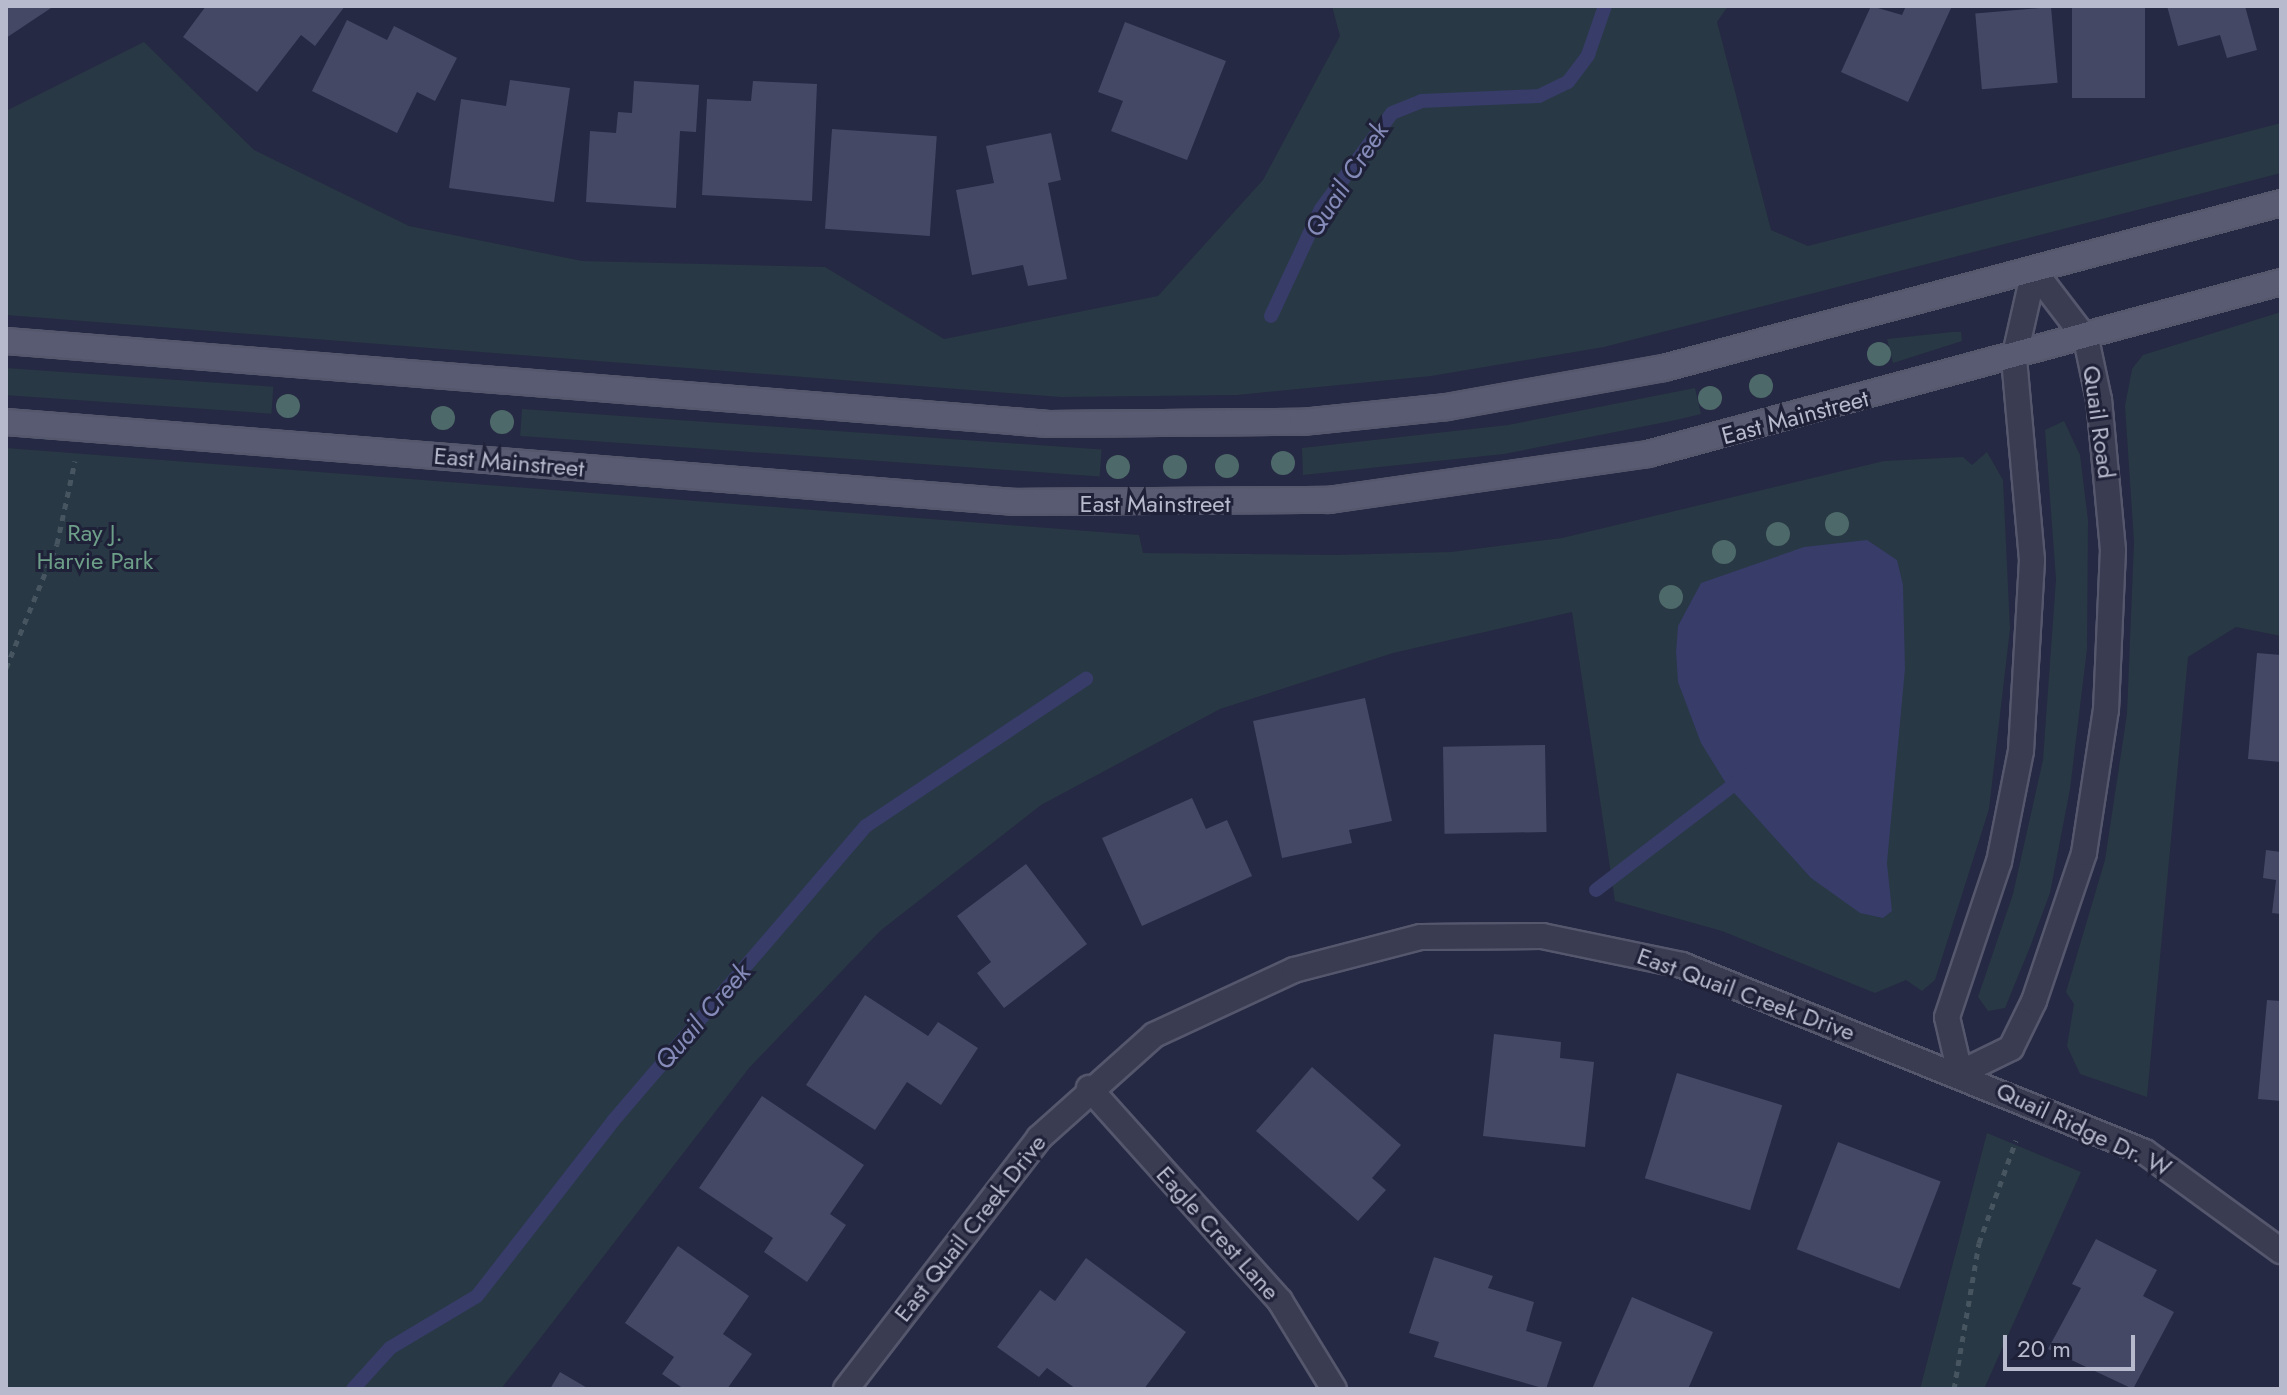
<!DOCTYPE html>
<style>
body{margin:0}
#map{position:relative;width:2287px;height:1395px;overflow:hidden;background:#252943;font-family:Jost,sans-serif}
div>[style]{position:absolute}
[style*='--x']{left:calc(var(--x)*1px);top:calc(var(--y)*1px);width:calc(var(--w)*1px);rotate:calc(var(--a)*1deg)}
.green>*{inset:0;background:#283844;transform-origin:0 0}
.water>*{inset:0;background:#373c68}
.stream>*{height:14px;margin:-7px;padding:0 7px;transform-origin:7px;border-radius:7px;background:#373c68}
.building>*{inset:0;background:#444865;transform-origin:0 0}
.path>*{height:5px;margin-top:-2.5px;transform-origin:0;background:repeating-linear-gradient(90deg,#465560 0 6px,transparent 0 12px)}
.roads{filter:drop-shadow(2px 0 #55576d) drop-shadow(-2px 0 #55576d) drop-shadow(0 2px #55576d) drop-shadow(0 -2px #55576d)}
.minor>*{height:24px;margin:-12px;padding:0 12px;transform-origin:12px;border-radius:12px;background:#3a3c52}
.major>*{height:24px;margin:-12px;padding:0 12px;transform-origin:12px;border-radius:12px;background:#585b72}
.trees>*{width:24px;height:24px;margin:-12px;border-radius:50%;background:#4d6969}
span{translate:-50% -50%;white-space:nowrap;text-align:center;line-height:1.15;-webkit-text-stroke:6px #1f2138;paint-order:stroke}
.street-label{font-size:24px;color:#b7b9cc}
.park-label{font-size:24px;color:#6d9e88}
.water-label{font-size:26px;color:#858bb8;font-style:italic}
.frame{position:absolute;inset:0;border:8px solid #b7b9cc;pointer-events:none}
.scale{position:absolute;left:2003px;top:1335px;width:132px;height:36px;box-sizing:border-box;border:4px solid #b7b9cc;border-top:0;padding-left:10px;font-size:24px;line-height:28px;white-space:nowrap;color:#b7b9cc;-webkit-text-stroke:6px #1f2138;paint-order:stroke}
</style>
<div id="map">
<div class="green">
<i style="clip-path:polygon(1332px 6px,1728px 6px,1717px 22px,1771px 230px,1808px 246px,2281px 123px,2281px 173px,1604px 347px,1431px 376px,1237px 395px,1061px 397px,6px 315px,6px 111px,144px 42px,254px 150px,409px 226px,582px 261px,825px 267px,944px 339px,1158px 296px,1263px 180px,1340px 36px)"></i>
<i style="clip-path:polygon(2281px 312px,2281px 636px,2236px 627px,2188px 657px,2147px 1097px,2080px 1074px,2067px 1046px,2074px 1004px,2066px 992px,2105px 860px,2127px 714px,2134px 542px,2125px 406px,2132px 369px,2143px 355px)"></i>
<i style="clip-path:polygon(1952px 332px,1961px 332px,1962px 341px,1893px 363px,1887px 339px)"></i>
<i style="left:6px;top:368px;width:268px;height:27px;rotate:4deg"></i>
<i style="clip-path:polygon(1695px 388px,1701px 414px,1676px 420px,1504px 454px,1303px 475px,1302px 448px,1508px 425px)"></i>
<i style="left:522px;top:409px;width:581px;height:27px;rotate:4deg"></i>
<i style="clip-path:polygon(2064px 421px,2080px 455px,2088px 520px,2087px 649px,2070px 789px,2050px 893px,2030px 947px,2005px 1008px,1988px 1011px,1978px 997px,2013px 894px,2043px 760px,2056px 579px,2045px 430px)"></i>
<i style="clip-path:polygon(6px 448px,1139px 535px,1143px 553px,1335px 555px,1451px 552px,1562px 538px,1884px 461px,1963px 457px,1972px 465px,1987px 452px,2003px 480px,2010px 629px,1989px 809px,1935px 980px,1922px 991px,1906px 980px,1875px 993px,1722px 931px,1615px 901px,1572px 612px,1393px 653px,1220px 709px,1041px 805px,880px 931px,749px 1068px,501px 1389px,6px 1389px)"></i>
<i style="clip-path:polygon(1987px 1133px,2081px 1172px,1984px 1389px,1920px 1389px)"></i>
</div>
<div class="water">
<i style="clip-path:polygon(1867px 540px,1897px 560px,1903px 585px,1905px 669px,1887px 863px,1892px 911px,1883px 918px,1860px 913px,1811px 878px,1727px 785px,1701px 743px,1678px 682px,1676px 652px,1678px 626px,1701px 583px,1804px 547px)"></i>
</div>
<div class="stream">
<i style="--x:1271;--y:316;--w:118;--a:-65"></i>
<i style="--x:1321;--y:209;--w:119;--a:-53.5"></i>
<i style="--x:1392;--y:113;--w:31;--a:-22"></i>
<i style="--x:1421;--y:101;--w:118;--a:-2.4"></i>
<i style="--x:1539;--y:96;--w:32;--a:-26"></i>
<i style="--x:1568;--y:82;--w:34;--a:-53"></i>
<i style="--x:1588;--y:55;--w:52;--a:-70.9"></i>
<i style="--x:1596;--y:890;--w:188;--a:-37.4"></i>
<i style="--x:353;--y:1389;--w:55;--a:-47.9"></i>
<i style="--x:390;--y:1348;--w:101;--a:-30.9"></i>
<i style="--x:477;--y:1296;--w:222;--a:-52.1"></i>
<i style="--x:613;--y:1121;--w:389;--a:-49.4"></i>
<i style="--x:866;--y:826;--w:265;--a:-33.8"></i>
</div>
<div class="building">
<i style="clip-path:polygon(6px 6px,54px 6px,6px 38px)"></i>
<i style="clip-path:polygon(206px 6px,345px 6px,315px 46px,301px 35px,257px 92px,183px 37px)"></i>
<i style="clip-path:polygon(1871px 6px,1902px 15px,1906px 6px,1952px 6px,1908px 102px,1841px 72px)"></i>
<i style="left:2072px;top:6px;width:73px;height:92px"></i>
<i style="clip-path:polygon(2167px 6px,2245px 6px,2257px 50px,2227px 58px,2220px 35px,2178px 46px)"></i>
<i style="left:2051px;top:7px;width:76px;height:76px;rotate:85deg"></i>
<i style="clip-path:polygon(347px 20px,387px 40px,394px 26px,457px 58px,435px 101px,417px 92px,397px 133px,312px 91px)"></i>
<i style="clip-path:polygon(1125px 22px,1226px 61px,1187px 160px,1111px 131px,1123px 101px,1098px 92px)"></i>
<i style="clip-path:polygon(510px 80px,570px 88px,554px 202px,449px 188px,461px 99px,506px 106px)"></i>
<i style="clip-path:polygon(634px 81px,699px 85px,696px 132px,680px 131px,676px 208px,586px 202px,590px 131px,616px 133px,618px 112px,632px 113px)"></i>
<i style="clip-path:polygon(753px 81px,817px 84px,812px 201px,702px 195px,707px 99px,751px 101px)"></i>
<i style="left:832px;top:129px;width:105px;height:100px;rotate:4deg"></i>
<i style="clip-path:polygon(1051px 133px,1061px 180px,1048px 183px,1067px 279px,1028px 286px,1023px 265px,972px 275px,956px 190px,994px 183px,986px 146px)"></i>
<i style="clip-path:polygon(2257px 653px,2281px 655px,2281px 762px,2248px 759px)"></i>
<i style="clip-path:polygon(1365px 698px,1392px 821px,1349px 830px,1352px 843px,1282px 858px,1253px 721px)"></i>
<i style="left:1545px;top:745px;width:87px;height:102px;rotate:89deg"></i>
<i style="clip-path:polygon(1192px 798px,1206px 829px,1227px 820px,1252px 876px,1142px 926px,1102px 838px)"></i>
<i style="clip-path:polygon(2266px 850px,2281px 852px,2281px 914px,2272px 913px,2276px 880px,2263px 878px)"></i>
<i style="clip-path:polygon(1026px 864px,1087px 944px,1004px 1008px,977px 973px,991px 962px,957px 916px)"></i>
<i style="clip-path:polygon(865px 995px,928px 1036px,938px 1022px,978px 1048px,941px 1105px,907px 1082px,875px 1130px,806px 1085px)"></i>
<i style="clip-path:polygon(2267px 1000px,2281px 1001px,2281px 1101px,2258px 1099px)"></i>
<i style="clip-path:polygon(1494px 1034px,1561px 1042px,1560px 1058px,1594px 1062px,1585px 1147px,1483px 1136px)"></i>
<i style="clip-path:polygon(1312px 1067px,1401px 1145px,1372px 1178px,1386px 1190px,1358px 1221px,1256px 1131px)"></i>
<i style="left:1677px;top:1073px;width:110px;height:110px;rotate:17deg"></i>
<i style="clip-path:polygon(762px 1096px,864px 1165px,830px 1214px,846px 1225px,807px 1282px,764px 1252px,773px 1238px,699px 1188px)"></i>
<i style="left:1838px;top:1142px;width:110px;height:115px;rotate:21deg"></i>
<i style="clip-path:polygon(2096px 1239px,2157px 1270px,2143px 1296px,2174px 1312px,2133px 1389px,2048px 1349px,2081px 1288px,2072px 1284px)"></i>
<i style="clip-path:polygon(678px 1246px,749px 1296px,723px 1334px,752px 1354px,727px 1389px,684px 1389px,662px 1374px,674px 1357px,625px 1323px)"></i>
<i style="clip-path:polygon(1434px 1257px,1493px 1276px,1488px 1288px,1534px 1302px,1526px 1331px,1562px 1342px,1546px 1389px,1434px 1357px,1439px 1342px,1409px 1333px)"></i>
<i style="clip-path:polygon(1086px 1258px,1186px 1332px,1144px 1389px,1076px 1389px,1047px 1368px,1039px 1377px,997px 1347px,1040px 1290px,1055px 1301px)"></i>
<i style="clip-path:polygon(1632px 1297px,1713px 1332px,1688px 1389px,1592px 1389px)"></i>
<i style="clip-path:polygon(560px 1372px,589px 1389px,550px 1389px)"></i>
</div>
<div class="path">
<i style="--x:6;--y:668;--w:134;--a:-67.6"></i>
<i style="--x:57;--y:544;--w:85;--a:-77.8"></i>
<i style="--x:1954;--y:1389;--w:148;--a:-80.3"></i>
<i style="--x:1979;--y:1243;--w:109;--a:-70.2"></i>
</div>
<div class="roads">
<div class="minor">
<i style="--x:1960;--y:1073;--w:57;--a:-26.1"></i>
<i style="--x:2011;--y:1048;--w:52;--a:-63.9"></i>
<i style="--x:2034;--y:1001;--w:156;--a:-71.3"></i>
<i style="--x:2084;--y:853;--w:145;--a:-81.3"></i>
<i style="--x:2106;--y:710;--w:160;--a:-87.5"></i>
<i style="--x:2113;--y:550;--w:151;--a:-95.3"></i>
<i style="--x:2099;--y:400;--w:62;--a:-102"></i>
<i style="--x:2086;--y:339;--w:86;--a:-127.4"></i>
<i style="--x:1960;--y:1073;--w:57;--a:-103.1"></i>
<i style="--x:1947;--y:1017;--w:163;--a:-71.5"></i>
<i style="--x:1999;--y:862;--w:113;--a:-78.8"></i>
<i style="--x:2021;--y:751;--w:191;--a:-86.7"></i>
<i style="--x:2032;--y:560;--w:202;--a:-95.1"></i>
<i style="--x:2014;--y:359;--w:90;--a:-77.2"></i>
<i style="--x:1089;--y:1088;--w:286;--a:48.1"></i>
<i style="--x:1280;--y:1301;--w:103;--a:58.5"></i>
<i style="--x:846;--y:1389;--w:317;--a:-52.4"></i>
<i style="--x:1039;--y:1138;--w:154;--a:-41.8"></i>
<i style="--x:1154;--y:1035;--w:154;--a:-24.9"></i>
<i style="--x:1294;--y:970;--w:131;--a:-14.6"></i>
<i style="--x:1421;--y:937;--w:121;--a:-0.5"></i>
<i style="--x:1542;--y:936;--w:143;--a:11.7"></i>
<i style="--x:1682;--y:965;--w:499;--a:22"></i>
<i style="--x:2145;--y:1152;--w:168;--a:36.1"></i>
</div>
<div class="major">
<i style="--x:6;--y:341;--w:1046;--a:4.55"></i>
<i style="--x:1049;--y:424;--w:253;--a:-0.5"></i>
<i style="--x:1302;--y:422;--w:146;--a:-5.9"></i>
<i style="--x:1447;--y:407;--w:220;--a:-10.2"></i>
<i style="--x:1664;--y:368;--w:639;--a:-14.97"></i>
<i style="--x:6;--y:422;--w:1013;--a:4.53"></i>
<i style="--x:1016;--y:502;--w:313;--a:-0.4"></i>
<i style="--x:1329;--y:500;--w:322;--a:-8.2"></i>
<i style="--x:1648;--y:454;--w:656;--a:-15.2"></i>
</div>
</div>
<div class="trees">
<i style="left:1879px;top:354px"></i>
<i style="left:1761px;top:386px"></i>
<i style="left:1710px;top:398px"></i>
<i style="left:288px;top:406px"></i>
<i style="left:443px;top:418px"></i>
<i style="left:502px;top:422px"></i>
<i style="left:1283px;top:463px"></i>
<i style="left:1227px;top:466px"></i>
<i style="left:1118px;top:467px"></i>
<i style="left:1175px;top:467px"></i>
<i style="left:1837px;top:524px"></i>
<i style="left:1778px;top:534px"></i>
<i style="left:1724px;top:552px"></i>
<i style="left:1671px;top:597px"></i>
</div>
<div class="street-label">
<span style="left:1795px;top:417px;rotate:-15deg">East Mainstreet</span>
<span style="left:2099px;top:422px;rotate:82deg">Quail Road</span>
<span style="left:509px;top:462px;rotate:5deg">East Mainstreet</span>
<span style="left:1155px;top:504px">East Mainstreet</span>
<span style="left:1746px;top:994px;rotate:20deg">East Quail Creek Drive</span>
<span style="left:2084px;top:1129px;rotate:25deg">Quail Ridge Dr. W</span>
<span style="left:970px;top:1228px;rotate:-52deg">East Quail Creek Drive</span>
<span style="left:1218px;top:1233px;rotate:48deg">Eagle Crest Lane</span>
</div>
<div class="park-label">
<span style="left:95px;top:547px">Ray J.<br>Harvie Park</span>
</div>
<div class="water-label">
<span style="left:1347px;top:180px;rotate:-57deg">Quail Creek</span>
<span style="left:703px;top:1017px;rotate:-49deg">Quail Creek</span>
</div>
<div class="frame"></div>
<div class="scale">20 m</div>
</div>
